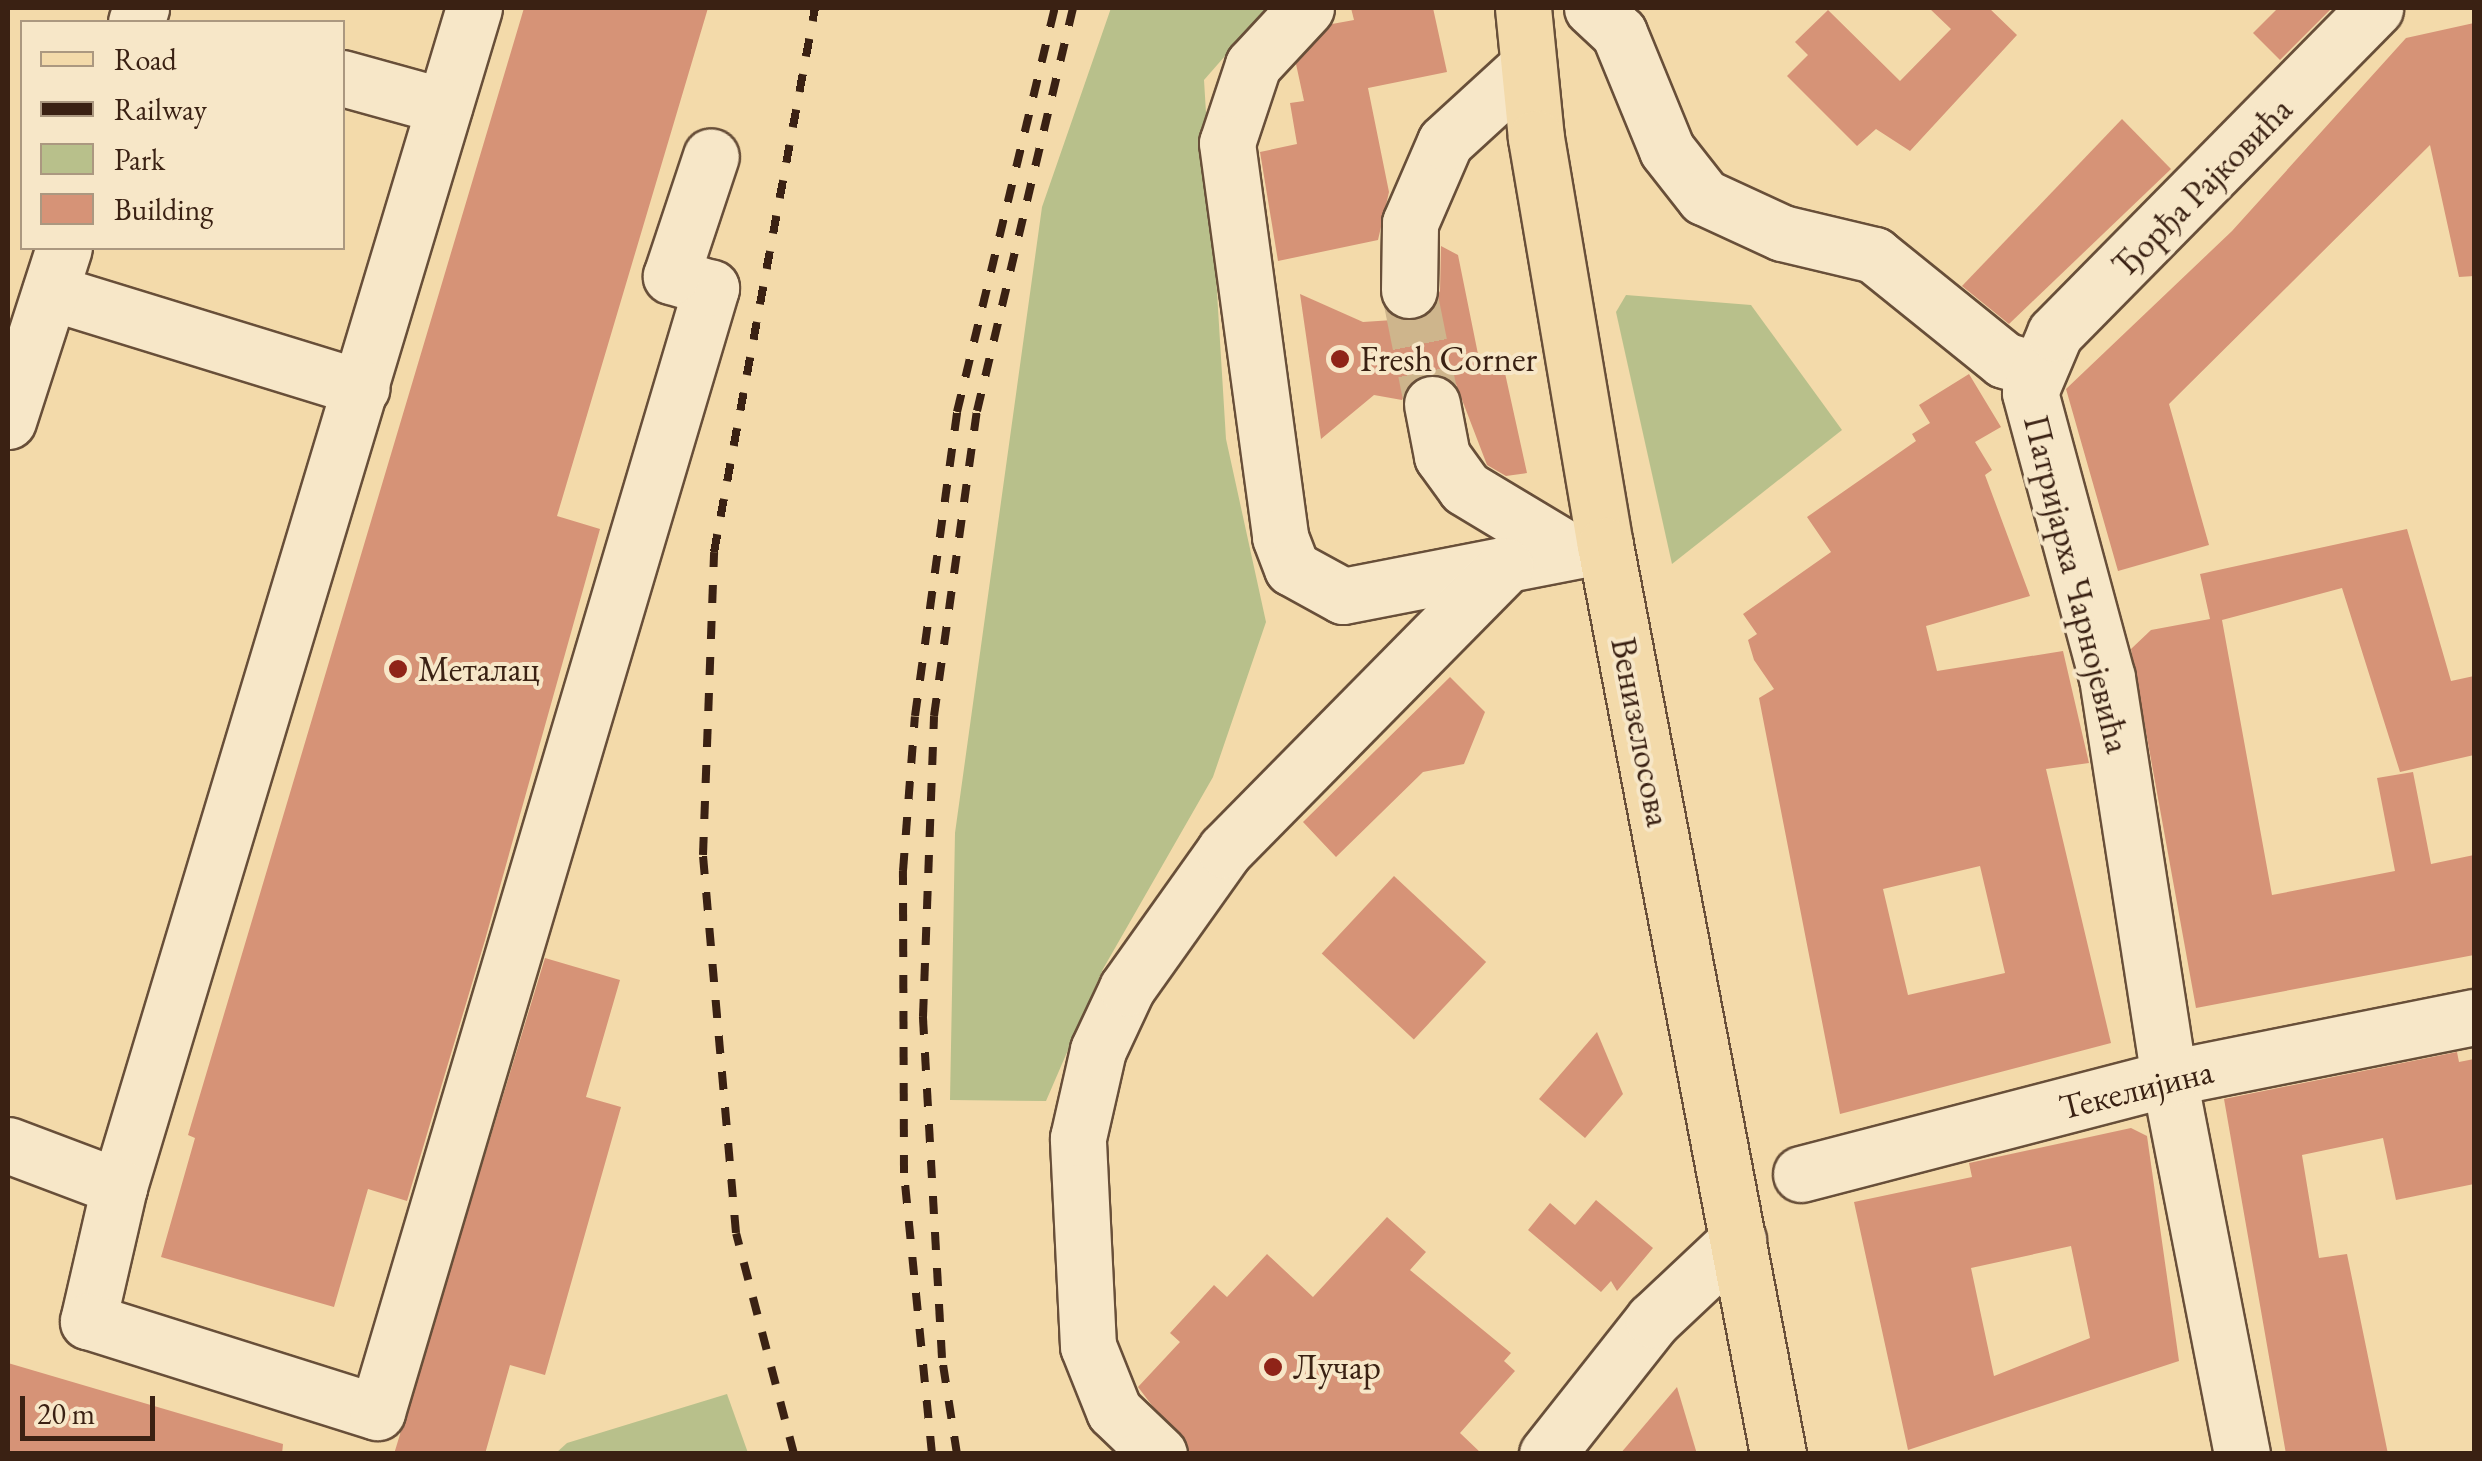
<!DOCTYPE html>
<meta charset="utf-8">
<style>
body{margin:0}
#map{position:relative;width:2482px;height:1461px;overflow:hidden;background:#f3daaa;font-family:"EB Garamond",serif}
div>[style]{position:absolute}
[style*='--x']{left:calc(var(--x)*1px);top:calc(var(--y)*1px);width:calc(var(--w)*1px);rotate:calc(var(--a)*1deg)}
.green>*{inset:0;background:#b8c08b}
.building>*{inset:0;background:#d69377;transform-origin:0 0}
.minor-tunnel>*{height:55px;margin-top:-27.5px;transform-origin:0;background:repeating-linear-gradient(90deg,#ceb58c 0 55px,transparent 0 83px)}
.roads{filter:drop-shadow(2px 0 #684f39) drop-shadow(-2px 0 #684f39) drop-shadow(0 2px #684f39) drop-shadow(0 -2px #684f39)}
.minor>*{height:55px;margin:-27.5px;padding:0 27.5px;transform-origin:27.5px;border-radius:27.5px;background:#f7e7c8}
.major>*{height:55px;margin:-27.5px;padding:0 27.5px;transform-origin:27.5px;border-radius:27.5px;background:#f3daaa}
.rail>*{height:8px;margin-top:-4px;transform-origin:0;background:repeating-linear-gradient(90deg,#3a2113 0 18px,transparent 0 36px)}
.dots>*{width:28px;height:28px;translate:-50% -50%;box-sizing:border-box;border:5px solid #f7e7c8;border-radius:50%}
span{translate:-50% -50%;white-space:nowrap;text-align:center;line-height:1.15;-webkit-text-stroke:8px #f7e7c8;paint-order:stroke}
.street-label{font-size:35px;color:#3a2113}
.poi-label{font-size:35px;color:#3a2113}
.left{translate:0 -50%;text-align:left}
.frame{position:absolute;inset:0;border:10px solid #3a2113;pointer-events:none}
.legend{position:absolute;left:20px;top:20px;width:325px;height:230px;box-sizing:border-box;background:#f7e7c8;border:2px solid #ab9880;margin:0;padding:12px 18px;list-style:none;font-size:30px;color:#3a2113}
.legend li{display:flex;align-items:center;gap:20px;height:50px}
.legend b{width:50px;border:2px solid #ab9880}
.scale{position:absolute;left:20px;top:1396px;width:135px;height:45px;box-sizing:border-box;border:5px solid #3a2113;border-top:0;padding-left:12px;font-size:30px;line-height:35px;white-space:nowrap;color:#3a2113;-webkit-text-stroke:8px #f7e7c8;paint-order:stroke}
</style>
<div id="map">
<div class="green">
<i style="clip-path:polygon(1111px 8px,1267px 8px,1204px 80px,1226px 439px,1266px 622px,1213px 777px,1103px 969px,1046px 1101px,950px 1100px,955px 833px,1042px 207px)"></i>
<i style="clip-path:polygon(1626px 295px,1751px 305px,1842px 430px,1672px 564px,1616px 312px)"></i>
<i style="clip-path:polygon(727px 1394px,748px 1453px,556px 1453px,567px 1443px)"></i>
</div>
<div class="building">
<i style="clip-path:polygon(524px 8px,708px 8px,557px 516px,600px 529px,485px 940px,407px 1201px,368px 1189px,334px 1307px,161px 1257px,195px 1138px,188px 1135px)"></i>
<i style="clip-path:polygon(1351px 8px,1433px 8px,1447px 72px,1368px 88px,1389px 192px,1378px 240px,1278px 261px,1260px 152px,1297px 144px,1290px 103px,1304px 101px,1296px 64px,1332px 24px,1354px 20px)"></i>
<i style="clip-path:polygon(1929px 8px,1989px 8px,2017px 35px,1910px 151px,1876px 129px,1857px 146px,1787px 76px,1808px 55px,1795px 42px,1828px 10px,1900px 81px,1951px 29px)"></i>
<i style="clip-path:polygon(2278px 8px,2332px 8px,2280px 60px,2253px 33px)"></i>
<i style="clip-path:polygon(2474px 23px,2474px 276px,2459px 277px,2430px 145px,2169px 404px,2209px 545px,2118px 571px,2066px 389px,2232px 231px,2406px 38px)"></i>
<i style="clip-path:polygon(2122px 119px,2171px 169px,2009px 324px,1962px 286px)"></i>
<i style="clip-path:polygon(1441px 246px,1458px 255px,1481px 369px,1503px 364px,1527px 473px,1506px 476px,1487px 465px,1456px 384px,1441px 374px,1412px 380px,1402px 400px,1374px 395px,1321px 439px,1300px 294px,1363px 322px,1423px 318px,1440px 291px)"></i>
<i style="clip-path:polygon(evenodd,1969px 374px,2001px 427px,1975px 442px,1992px 470px,1985px 475px,2030px 596px,1926px 626px,1937px 671px,2063px 651px,2089px 763px,2046px 769px,2111px 1043px,1840px 1114px,1759px 698px,1774px 689px,1754px 660px,1748px 640px,1757px 634px,1743px 614px,1831px 552px,1807px 517px,1916px 441px,1912px 434px,1930px 423px,1919px 405px,1969px 374px,1980px 866px,2005px 973px,1908px 995px,1883px 889px,1980px 866px)"></i>
<i style="clip-path:polygon(2407px 529px,2451px 681px,2474px 676px,2474px 755px,2400px 772px,2342px 588px,2222px 620px,2272px 895px,2395px 871px,2377px 778px,2413px 772px,2431px 864px,2474px 855px,2474px 955px,2196px 1008px,2131px 649px,2151px 630px,2210px 619px,2200px 574px)"></i>
<i style="clip-path:polygon(1450px 677px,1485px 712px,1464px 764px,1423px 772px,1336px 857px,1303px 822px)"></i>
<i style="left:1394px;top:876px;width:126px;height:106px;rotate:43deg"></i>
<i style="clip-path:polygon(545px 958px,620px 980px,586px 1097px,621px 1107px,545px 1375px,510px 1365px,485px 1454px,394px 1454px)"></i>
<i style="clip-path:polygon(1597px 1032px,1623px 1094px,1585px 1138px,1539px 1099px)"></i>
<i style="clip-path:polygon(2457px 1052px,2459px 1062px,2474px 1059px,2474px 1184px,2396px 1200px,2383px 1138px,2302px 1155px,2319px 1258px,2347px 1254px,2388px 1454px,2286px 1454px,2224px 1099px)"></i>
<i style="clip-path:polygon(evenodd,2131px 1128px,2147px 1136px,2179px 1361px,1908px 1450px,1854px 1202px,1972px 1177px,1969px 1163px,2131px 1128px,2071px 1246px,2090px 1338px,1994px 1376px,1971px 1268px,2071px 1246px)"></i>
<i style="clip-path:polygon(1596px 1200px,1653px 1248px,1617px 1291px,1611px 1281px,1601px 1292px,1528px 1230px,1550px 1203px,1575px 1225px)"></i>
<i style="clip-path:polygon(1387px 1217px,1426px 1252px,1410px 1270px,1511px 1353px,1504px 1361px,1515px 1371px,1460px 1433px,1482px 1454px,1189px 1454px,1138px 1387px,1180px 1342px,1170px 1333px,1214px 1285px,1227px 1297px,1267px 1254px,1313px 1297px)"></i>
<i style="clip-path:polygon(8px 1363px,283px 1444px,282px 1454px,8px 1454px)"></i>
<i style="clip-path:polygon(1677px 1387px,1697px 1454px,1620px 1454px)"></i>
</div>
<div class="minor-tunnel">
<i style="--x:1409;--y:290;--w:116;--a:78.6"></i>
</div>
<div class="roads">
<div class="minor">
<i style="--x:474;--y:8;--w:1231;--a:106.76"></i>
<i style="--x:119;--y:1187;--w:138;--a:103"></i>
<i style="--x:88;--y:1321;--w:303;--a:17.5"></i>
<i style="--x:377;--y:1412;--w:1173;--a:-73.45"></i>
<i style="--x:711;--y:288;--w:42;--a:-163.3"></i>
<i style="--x:671;--y:276;--w:126;--a:-71.6"></i>
<i style="--x:1306;--y:8;--w:78;--a:132.9"></i>
<i style="--x:1253;--y:65;--w:82;--a:108.4"></i>
<i style="--x:1227;--y:143;--w:398;--a:82.3"></i>
<i style="--x:1280;--y:537;--w:33;--a:69"></i>
<i style="--x:1292;--y:568;--w:58;--a:28.8"></i>
<i style="--x:1343;--y:596;--w:267;--a:-11"></i>
<i style="--x:1592;--y:8;--w:37;--a:43"></i>
<i style="--x:1619;--y:33;--w:126;--a:67.7"></i>
<i style="--x:1667;--y:150;--w:60;--a:51.8"></i>
<i style="--x:1704;--y:197;--w:86;--a:24.8"></i>
<i style="--x:1782;--y:233;--w:95;--a:13.4"></i>
<i style="--x:1874;--y:255;--w:167;--a:38.9"></i>
<i style="--x:2004;--y:360;--w:30;--a:17"></i>
<i style="--x:136;--y:22;--w:15;--a:-70"></i>
<i style="--x:342;--y:78;--w:106;--a:15.4"></i>
<i style="--x:1409;--y:290;--w:67;--a:-89.1"></i>
<i style="--x:1410;--y:223;--w:88;--a:-66.6"></i>
<i style="--x:1445;--y:142;--w:113;--a:-42.5"></i>
<i style="--x:50;--y:292;--w:326;--a:17.1"></i>
<i style="--x:1432;--y:404;--w:53;--a:79.1"></i>
<i style="--x:1442;--y:456;--w:39;--a:54"></i>
<i style="--x:1465;--y:488;--w:122;--a:31"></i>
<i style="--x:8;--y:421;--w:182;--a:-72.1"></i>
<i style="--x:8;--y:1145;--w:119;--a:20.7"></i>
<i style="--x:1801;--y:1174;--w:380;--a:-14.6"></i>
<i style="--x:2169;--y:1078;--w:311;--a:-11.3"></i>
<i style="--x:1159;--y:1454;--w:62;--a:-136.3"></i>
<i style="--x:1114;--y:1411;--w:70;--a:-111.8"></i>
<i style="--x:1088;--y:1346;--w:208;--a:-92.8"></i>
<i style="--x:1078;--y:1138;--w:90;--a:-77.2"></i>
<i style="--x:1098;--y:1050;--w:68;--a:-64.9"></i>
<i style="--x:1127;--y:988;--w:169;--a:-54.6"></i>
<i style="--x:1225;--y:850;--w:399;--a:-45.4"></i>
<i style="--x:1547;--y:1454;--w:171;--a:-51.7"></i>
<i style="--x:1653;--y:1320;--w:117;--a:-43.3"></i>
<i style="--x:2242;--y:1454;--w:383;--a:-101"></i>
<i style="--x:2169;--y:1078;--w:405;--a:-98.8"></i>
<i style="--x:2107;--y:678;--w:296;--a:-105.1"></i>
<i style="--x:2030;--y:392;--w:64;--a:-67"></i>
<i style="--x:2055;--y:333;--w:456;--a:-45.4"></i>
</div>
<div class="major">
<i style="--x:1523;--y:8;--w:131;--a:84.3"></i>
<i style="--x:1536;--y:138;--w:413;--a:80.4"></i>
<i style="--x:1605;--y:545;--w:925;--a:79.22"></i>
</div>
</div>
<div class="rail">
<i style="--x:794;--y:1454;--w:228;--a:-104.7"></i>
<i style="--x:736;--y:1233;--w:379;--a:-95"></i>
<i style="--x:703;--y:855;--w:303;--a:-87.9"></i>
<i style="--x:714;--y:552;--w:553;--a:-79.48"></i>
<i style="--x:932;--y:1454;--w:282;--a:-95.7"></i>
<i style="--x:904;--y:1173;--w:302;--a:-90.2"></i>
<i style="--x:903;--y:871;--w:155;--a:-85.6"></i>
<i style="--x:915;--y:716;--w:307;--a:-82.1"></i>
<i style="--x:957;--y:412;--w:416;--a:-76.4"></i>
<i style="--x:957;--y:1454;--w:97;--a:-98.9"></i>
<i style="--x:942;--y:1358;--w:342;--a:-93.2"></i>
<i style="--x:923;--y:1017;--w:301;--a:-87.9"></i>
<i style="--x:934;--y:716;--w:308;--a:-82"></i>
<i style="--x:977;--y:411;--w:414;--a:-76.6"></i>
</div>
<div class="dots">
<i style="left:1340px;top:359px;background:#8f2418"></i>
<i style="left:398px;top:669px;background:#8f2418"></i>
<i style="left:1273px;top:1367px;background:#8f2418"></i>
</div>
<div class="street-label">
<span style="left:2202px;top:187px;rotate:-45deg">Ђорђа Рајковића</span>
<span style="left:2077px;top:584px;rotate:76deg">Патријарха Чарнојевића</span>
<span style="left:1641px;top:732px;rotate:79deg">Венизелосова</span>
<span style="left:2136px;top:1089px;rotate:-14deg">Текелијина</span>
</div>
<div class="poi-label">
<span class="left" style="left:1360px;top:359px">Fresh Corner</span>
<span class="left" style="left:418px;top:669px">Металац</span>
<span class="left" style="left:1293px;top:1367px">Лучар</span>
</div>
<div class="frame"></div>
<ul class="legend">
<li><b style="height:12px;background:#f3daaa"></b>Road</li>
<li><b style="height:12px;background:#3a2113"></b>Railway</li>
<li><b style="height:28px;background:#b8c08b"></b>Park</li>
<li><b style="height:28px;background:#d69377"></b>Building</li>
</ul>
<div class="scale">20 m</div>
</div>
